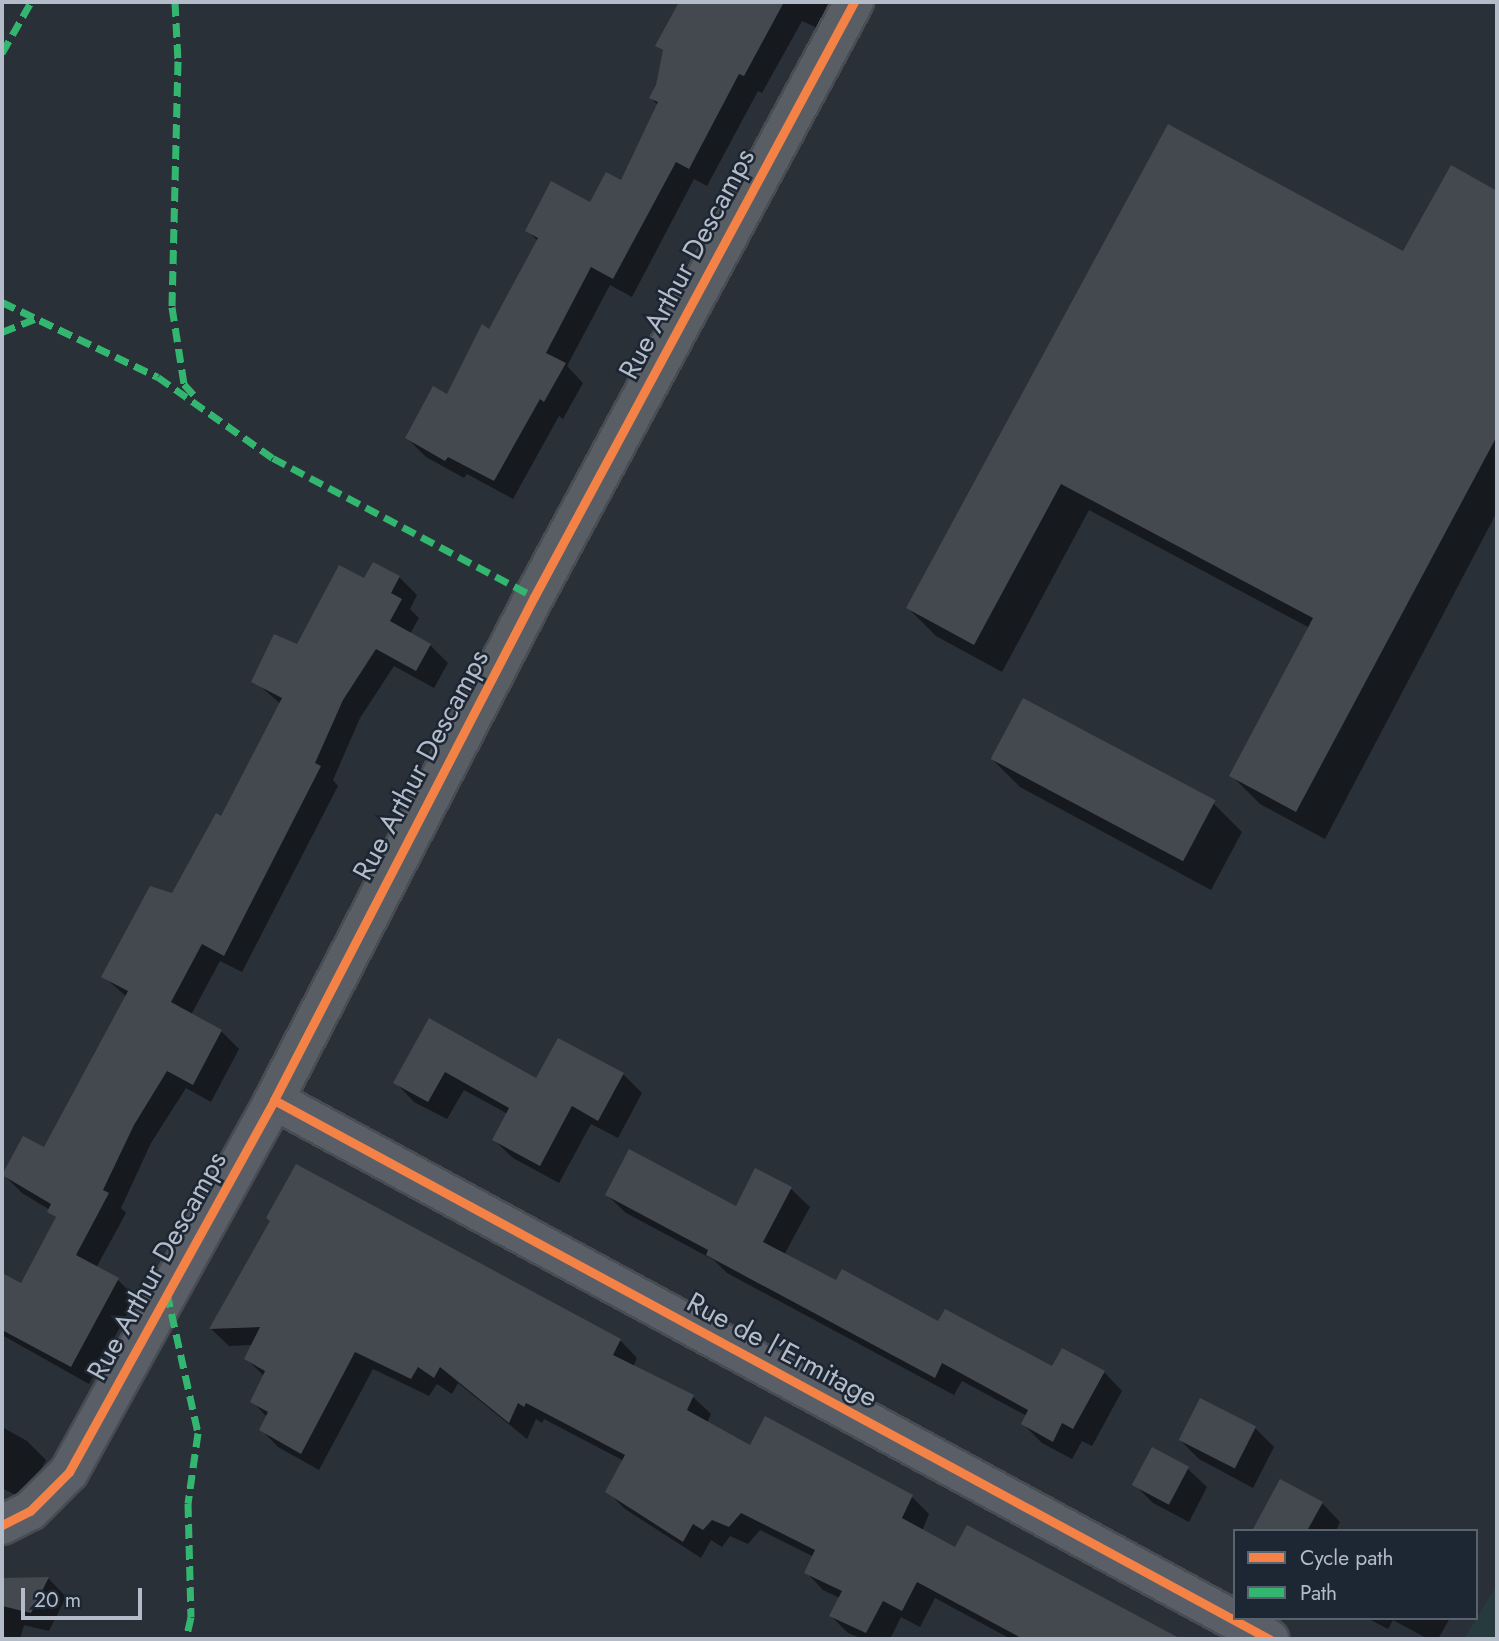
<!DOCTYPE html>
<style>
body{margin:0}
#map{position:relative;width:1499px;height:1641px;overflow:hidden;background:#2a3038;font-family:Jost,sans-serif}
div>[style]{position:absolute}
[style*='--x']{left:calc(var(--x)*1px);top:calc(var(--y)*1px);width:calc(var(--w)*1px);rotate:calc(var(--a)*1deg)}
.green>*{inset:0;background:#273a3e}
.shadow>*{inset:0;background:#0007}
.building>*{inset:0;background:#444950;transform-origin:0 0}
.roads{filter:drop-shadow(2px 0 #484c53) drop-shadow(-2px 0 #484c53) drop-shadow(0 2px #484c53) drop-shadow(0 -2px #484c53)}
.street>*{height:38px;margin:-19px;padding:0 19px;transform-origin:19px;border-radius:19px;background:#5a5e66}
.secondary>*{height:38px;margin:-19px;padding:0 19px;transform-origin:19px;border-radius:19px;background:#595d64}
.quiet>*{height:7px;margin-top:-3.5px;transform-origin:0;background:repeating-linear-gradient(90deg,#33b770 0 14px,transparent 0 21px)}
.cycleway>*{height:9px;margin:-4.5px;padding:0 4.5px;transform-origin:4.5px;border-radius:4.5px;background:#f48246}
span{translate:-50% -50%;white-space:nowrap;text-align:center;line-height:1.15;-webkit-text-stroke:5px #1d2633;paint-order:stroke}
.street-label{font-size:28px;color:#b4bcc9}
.frame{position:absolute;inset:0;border:4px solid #b4bcc9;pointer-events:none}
.legend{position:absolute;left:1233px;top:1529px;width:245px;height:91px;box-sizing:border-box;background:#1d2633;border:2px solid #59626f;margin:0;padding:9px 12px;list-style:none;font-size:21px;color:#b4bcc9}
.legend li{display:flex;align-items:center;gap:14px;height:35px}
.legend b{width:35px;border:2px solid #59626f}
.scale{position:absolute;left:21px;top:1588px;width:121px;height:32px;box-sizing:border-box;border:4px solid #b4bcc9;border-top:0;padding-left:9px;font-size:21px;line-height:24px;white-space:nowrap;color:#b4bcc9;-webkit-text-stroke:5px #1d2633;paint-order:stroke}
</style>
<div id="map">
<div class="green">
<i style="clip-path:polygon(1497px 1585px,1497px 1639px,1464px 1639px)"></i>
</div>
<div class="shadow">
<i style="clip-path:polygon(681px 2px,706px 2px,719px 8px,722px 2px,842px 2px,826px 32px,802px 21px,762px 93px,758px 91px,707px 186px,694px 179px,632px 297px,610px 285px,567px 366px,583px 383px,563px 419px,559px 416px,513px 499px,467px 474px,464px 478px,426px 457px,407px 438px,447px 396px,490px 331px,538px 241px,527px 230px,590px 204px,622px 183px,658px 105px,651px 98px,658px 85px,664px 52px,657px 45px)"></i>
<i style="clip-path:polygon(1169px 127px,1404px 254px,1451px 168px,1497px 193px,1497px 512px,1325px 839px,1260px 804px,1232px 776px,1310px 628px,1089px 510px,1002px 672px,936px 636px,908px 608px)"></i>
<i style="clip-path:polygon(399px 577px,417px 595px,410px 609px,419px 618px,410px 634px,430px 645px,448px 663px,434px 688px,394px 666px,360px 718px,333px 780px,338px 786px,242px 972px,220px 961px,191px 1015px,221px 1031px,239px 1049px,211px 1102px,186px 1088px,151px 1143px,121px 1208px,126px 1213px,96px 1268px,118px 1280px,136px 1298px,89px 1384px,2px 1335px,2px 1295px,10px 1279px,22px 1285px,57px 1219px,50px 1210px,22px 1193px,4px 1175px,44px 1149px,127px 997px,103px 976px,173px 895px,222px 818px,281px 704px,254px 681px,298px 646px,365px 581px)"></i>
<i style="clip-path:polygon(1024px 700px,1214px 804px,1242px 832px,1211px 890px,1020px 787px,992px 759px)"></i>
<i style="clip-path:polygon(430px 1021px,536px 1080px,623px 1074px,642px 1093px,618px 1138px,591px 1124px,559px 1183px,513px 1158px,494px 1140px,508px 1114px,464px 1090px,447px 1119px,414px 1102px,396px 1083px)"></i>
<i style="clip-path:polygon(791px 1189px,810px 1207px,784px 1255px,837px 1283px,1053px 1369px,1104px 1372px,1122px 1391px,1092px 1446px,1082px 1441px,1072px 1459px,1042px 1443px,1023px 1424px,1027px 1416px,962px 1381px,954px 1395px,727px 1273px,714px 1260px,626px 1213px,607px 1195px,737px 1208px)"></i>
<i style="clip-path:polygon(272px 1221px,620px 1340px,637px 1358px,633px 1367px,693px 1397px,711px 1414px,707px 1423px,750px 1447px,912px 1497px,929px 1514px,922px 1531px,956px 1549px,1160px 1630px,1169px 1639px,1006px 1639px,1007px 1637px,935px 1598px,920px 1627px,901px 1617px,890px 1639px,863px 1639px,848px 1633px,831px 1616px,840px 1598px,823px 1590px,806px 1572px,814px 1557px,760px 1530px,748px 1544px,730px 1536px,722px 1547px,711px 1540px,701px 1558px,625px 1509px,608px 1492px,624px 1461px,544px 1419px,542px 1423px,536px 1419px,527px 1439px,458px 1383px,452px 1394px,437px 1384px,429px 1396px,373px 1369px,319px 1470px,278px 1447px,261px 1429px,267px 1417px,252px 1401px,265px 1377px,246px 1358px,253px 1345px,229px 1346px,211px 1329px)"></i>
<i style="clip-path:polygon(1201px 1400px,1255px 1428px,1274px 1447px,1253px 1488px,1199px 1459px,1180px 1440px)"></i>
<i style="clip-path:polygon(2px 1427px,27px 1441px,46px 1460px,25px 1500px,2px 1488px)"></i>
<i style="clip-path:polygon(1153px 1449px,1188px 1469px,1207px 1487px,1189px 1522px,1153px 1503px,1134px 1484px)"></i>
<i style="clip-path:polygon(1322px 1503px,1340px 1522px,1336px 1531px,1254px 1531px)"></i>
<i style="clip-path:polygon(48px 1578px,66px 1597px,49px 1631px,24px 1625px,20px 1639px,2px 1639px,2px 1579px)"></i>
<i style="clip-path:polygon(1367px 1618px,1450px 1618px,1438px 1639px,1428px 1639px,1393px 1620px,1388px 1629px)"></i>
</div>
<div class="building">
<i style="clip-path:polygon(679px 2px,784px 2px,744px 76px,739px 74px,689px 169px,676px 162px,613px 279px,591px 267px,546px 353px,566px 363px,544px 402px,540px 399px,494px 481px,448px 457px,445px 461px,405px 438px,433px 386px,447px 394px,482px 324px,489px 329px,538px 238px,525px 231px,551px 181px,590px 202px,606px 172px,621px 180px,658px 102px,649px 98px,656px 85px,663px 50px,655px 46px)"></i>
<i style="clip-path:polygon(1168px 124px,1403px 251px,1451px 165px,1497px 191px,1497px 436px,1296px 812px,1229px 776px,1313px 618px,1061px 484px,974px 645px,906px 608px)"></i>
<i style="clip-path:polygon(373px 562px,400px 576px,391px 593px,402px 599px,390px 621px,431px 644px,416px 671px,376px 649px,343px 700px,315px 763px,321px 766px,224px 956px,202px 944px,171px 1002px,222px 1030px,193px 1085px,167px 1071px,134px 1125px,103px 1190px,109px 1193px,76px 1255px,119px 1278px,71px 1367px,2px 1330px,2px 1273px,21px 1283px,56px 1217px,47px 1212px,51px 1204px,2px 1175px,23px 1136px,44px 1147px,128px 991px,101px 977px,150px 886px,172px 893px,216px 813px,221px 816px,282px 698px,251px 682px,274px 634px,297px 644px,339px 565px,364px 578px)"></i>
<i style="left:1023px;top:698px;width:218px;height:69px;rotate:28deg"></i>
<i style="clip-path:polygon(429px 1018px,536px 1078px,558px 1038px,624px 1073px,598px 1121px,572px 1106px,540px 1166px,492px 1140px,509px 1108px,445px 1072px,428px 1102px,393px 1083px)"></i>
<i style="clip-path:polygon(629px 1149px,736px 1206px,755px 1168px,792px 1187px,763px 1242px,836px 1280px,842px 1269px,938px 1321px,945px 1309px,1052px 1366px,1062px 1348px,1105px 1371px,1073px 1429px,1062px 1423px,1053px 1442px,1021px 1424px,1028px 1410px,942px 1363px,935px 1378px,706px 1255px,708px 1250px,605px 1195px)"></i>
<i style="clip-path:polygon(296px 1164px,621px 1339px,613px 1355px,694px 1395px,687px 1410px,750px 1445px,765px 1416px,913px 1495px,902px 1518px,955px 1547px,967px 1525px,1181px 1639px,1023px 1639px,917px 1582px,902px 1611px,883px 1601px,866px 1633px,829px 1616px,842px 1591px,804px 1573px,815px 1550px,741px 1513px,729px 1527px,712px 1520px,703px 1530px,693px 1524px,683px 1542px,605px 1492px,625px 1455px,526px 1403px,524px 1407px,518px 1403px,509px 1423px,440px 1367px,434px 1378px,418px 1367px,411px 1379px,355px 1352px,301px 1454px,259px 1430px,268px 1412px,250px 1402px,265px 1371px,244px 1359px,260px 1327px,209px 1329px,270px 1221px,266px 1218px)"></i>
<i style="left:1200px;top:1398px;width:63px;height:47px;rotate:27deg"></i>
<i style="left:1152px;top:1447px;width:42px;height:43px;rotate:28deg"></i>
<i style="clip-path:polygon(1280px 1479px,1323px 1502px,1307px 1531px,1252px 1531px)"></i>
<i style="clip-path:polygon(49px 1577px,31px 1613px,2px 1606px,2px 1578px)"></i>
</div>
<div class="roads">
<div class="street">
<i style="--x:2;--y:1525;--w:31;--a:-27"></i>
<i style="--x:30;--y:1511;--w:55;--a:-45"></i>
<i style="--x:69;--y:1472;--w:425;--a:-61.1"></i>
<i style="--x:274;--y:1100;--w:1132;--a:28.44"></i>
</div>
<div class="secondary">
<i style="--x:274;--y:1100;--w:566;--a:-62.67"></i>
<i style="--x:534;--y:597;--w:676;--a:-61.73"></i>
</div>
</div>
<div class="quiet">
<i style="--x:175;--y:2;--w:59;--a:87.1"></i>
<i style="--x:178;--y:61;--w:246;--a:91.4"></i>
<i style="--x:172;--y:307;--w:78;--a:81.1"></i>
<i style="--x:184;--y:384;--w:15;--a:48"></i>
<i style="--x:2;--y:53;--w:59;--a:-60.4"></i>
<i style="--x:2;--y:302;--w:173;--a:25.7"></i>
<i style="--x:158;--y:377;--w:141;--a:35.2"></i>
<i style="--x:273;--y:458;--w:296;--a:28"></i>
<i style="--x:2;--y:332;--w:37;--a:-22"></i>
<i style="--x:167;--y:1293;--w:143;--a:77.5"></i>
<i style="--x:198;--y:1433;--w:71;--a:98.1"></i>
<i style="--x:188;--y:1503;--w:114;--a:88.5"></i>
<i style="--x:191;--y:1617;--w:23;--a:103"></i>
</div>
<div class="cycleway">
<i style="--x:274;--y:1100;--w:1132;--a:28.44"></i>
<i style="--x:2;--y:1525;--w:31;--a:-27"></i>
<i style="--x:30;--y:1511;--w:55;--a:-45"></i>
<i style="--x:69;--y:1472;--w:425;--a:-61.1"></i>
<i style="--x:274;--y:1100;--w:566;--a:-62.67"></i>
<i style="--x:534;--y:597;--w:676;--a:-61.73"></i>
</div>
<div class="street-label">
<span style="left:687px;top:264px;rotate:-62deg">Rue Arthur Descamps</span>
<span style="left:421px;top:765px;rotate:-62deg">Rue Arthur Descamps</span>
<span style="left:157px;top:1266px;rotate:-61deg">Rue Arthur Descamps</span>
<span style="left:782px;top:1350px;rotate:28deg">Rue de l'Ermitage</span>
</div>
<div class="frame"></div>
<ul class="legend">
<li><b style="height:9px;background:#f48246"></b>Cycle path</li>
<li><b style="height:9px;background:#33b770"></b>Path</li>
</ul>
<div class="scale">20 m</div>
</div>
